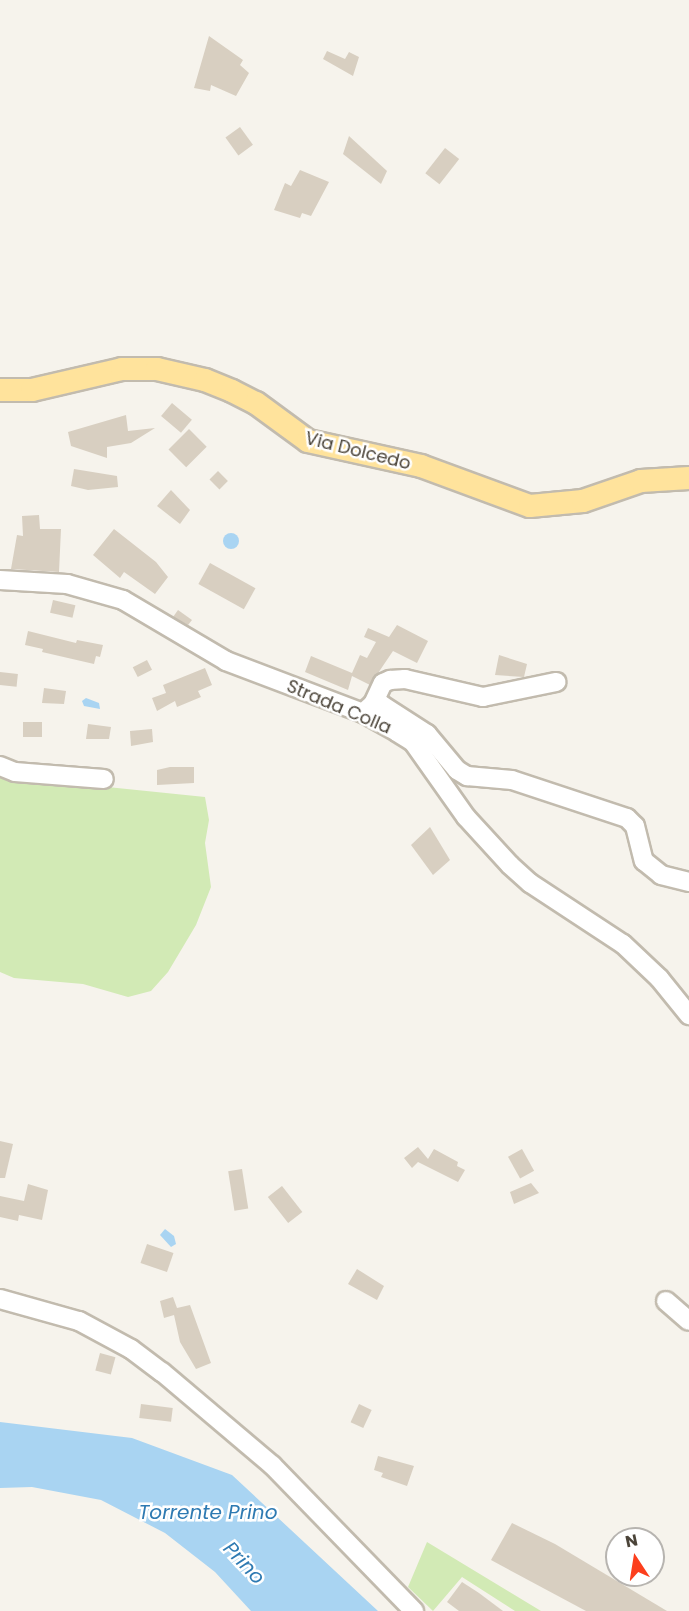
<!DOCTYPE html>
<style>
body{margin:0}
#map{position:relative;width:689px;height:1611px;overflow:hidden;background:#f6f3ec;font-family:Poppins,sans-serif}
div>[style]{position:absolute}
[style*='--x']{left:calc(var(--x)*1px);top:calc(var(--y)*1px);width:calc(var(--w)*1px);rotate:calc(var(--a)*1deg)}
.green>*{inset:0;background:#d2eab5}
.water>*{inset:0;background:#a9d4f2}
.round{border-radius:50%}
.building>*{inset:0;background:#d8cfc1;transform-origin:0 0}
.roads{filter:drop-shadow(2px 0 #c2bbae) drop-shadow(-2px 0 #c2bbae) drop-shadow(0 2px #c2bbae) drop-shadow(0 -2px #c2bbae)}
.minor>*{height:18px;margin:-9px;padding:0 9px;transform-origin:9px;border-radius:9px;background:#fff}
.major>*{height:22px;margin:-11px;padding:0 11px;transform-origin:11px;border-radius:11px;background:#ffe39c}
span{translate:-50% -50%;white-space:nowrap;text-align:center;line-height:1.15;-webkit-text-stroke:5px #fff;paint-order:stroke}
.street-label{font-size:18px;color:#4b4439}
.water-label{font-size:20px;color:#2e7ab2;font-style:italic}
.north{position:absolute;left:605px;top:1527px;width:60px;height:60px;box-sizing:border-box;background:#fff;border:2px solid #b7b4b0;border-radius:50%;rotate:348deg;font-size:16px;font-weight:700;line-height:24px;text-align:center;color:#4b4439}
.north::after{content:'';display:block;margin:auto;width:21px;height:27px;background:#fc3f1d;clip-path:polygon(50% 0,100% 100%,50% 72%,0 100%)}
</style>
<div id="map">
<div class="green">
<i style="clip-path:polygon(0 776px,205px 797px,209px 820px,205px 843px,211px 887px,196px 925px,168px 972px,151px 991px,128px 997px,83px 984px,14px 978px,0 972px)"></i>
<i style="clip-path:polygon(427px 1542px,541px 1611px,515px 1611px,462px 1577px,433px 1611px,408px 1587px)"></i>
</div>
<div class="water">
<i class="round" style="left:223px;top:533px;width:16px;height:16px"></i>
<i style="clip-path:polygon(86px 698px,99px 703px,100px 709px,84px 706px,82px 701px)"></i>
<i style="clip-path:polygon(165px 1229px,174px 1236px,176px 1244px,171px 1247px,160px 1235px)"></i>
<i style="clip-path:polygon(0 1422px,132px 1438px,232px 1475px,378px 1611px,251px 1611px,215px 1572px,165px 1533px,101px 1500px,32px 1487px,0 1488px)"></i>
</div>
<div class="building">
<i style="clip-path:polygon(209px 36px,243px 60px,240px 65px,249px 73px,236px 96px,211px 85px,210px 91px,194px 88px)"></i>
<i style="clip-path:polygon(327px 51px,345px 59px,349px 52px,359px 57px,353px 76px,323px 59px)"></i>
<i style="left:240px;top:127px;width:22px;height:18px;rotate:54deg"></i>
<i style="clip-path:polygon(349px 136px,387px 171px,381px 184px,343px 154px)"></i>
<i style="left:445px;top:148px;width:18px;height:32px;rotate:38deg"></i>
<i style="clip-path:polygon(300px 170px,329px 182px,311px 216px,302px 213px,300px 218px,274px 210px,285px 183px,291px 186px)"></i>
<i style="left:172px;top:403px;width:26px;height:17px;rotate:40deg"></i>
<i style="clip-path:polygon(126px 415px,128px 431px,155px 428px,131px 443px,107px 447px,107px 458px,71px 446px,68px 432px)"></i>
<i style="left:189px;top:429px;width:25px;height:29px;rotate:45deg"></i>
<i style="clip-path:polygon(74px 469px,117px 476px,118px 487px,88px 490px,71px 486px)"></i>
<i style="left:218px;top:471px;width:14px;height:12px;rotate:45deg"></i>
<i style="clip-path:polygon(171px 490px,190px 510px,180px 524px,157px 506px)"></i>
<i style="clip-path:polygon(39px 515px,40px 529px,61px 529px,59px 572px,11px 569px,17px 535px,23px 536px,22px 516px)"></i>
<i style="clip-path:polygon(114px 529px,156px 562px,168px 577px,155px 594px,124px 572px,120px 578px,93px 555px)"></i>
<i style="left:210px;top:563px;width:52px;height:24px;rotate:29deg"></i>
<i style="left:53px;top:600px;width:23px;height:13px;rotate:13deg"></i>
<i style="clip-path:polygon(178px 610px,192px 620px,188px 625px,173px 617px)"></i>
<i style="clip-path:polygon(397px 625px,428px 641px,417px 663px,393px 651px,370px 685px,352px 676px,348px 690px,305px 672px,311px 656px,352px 673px,360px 655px,367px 658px,376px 642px,364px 637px,368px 628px,389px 637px)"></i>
<i style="clip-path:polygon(28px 631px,76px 643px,77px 640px,103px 645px,100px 657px,96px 656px,94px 664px,42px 652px,43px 649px,25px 645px)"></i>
<i style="clip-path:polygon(499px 655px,527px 664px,524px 677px,495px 675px)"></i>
<i style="left:147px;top:660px;width:11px;height:16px;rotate:63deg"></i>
<i style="clip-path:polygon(205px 668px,212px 685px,198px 691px,201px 697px,177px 707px,175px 701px,157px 711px,152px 698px,166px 693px,163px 685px)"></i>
<i style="left:0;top:672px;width:18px;height:13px;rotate:6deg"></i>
<i style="clip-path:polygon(44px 688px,66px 691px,64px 704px,42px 703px)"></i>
<i style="left:23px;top:722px;width:19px;height:15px"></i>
<i style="clip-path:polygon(88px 724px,111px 727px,109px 739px,86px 739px)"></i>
<i style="clip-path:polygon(152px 729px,153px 742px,131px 746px,130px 731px)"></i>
<i style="clip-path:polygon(170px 767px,194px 767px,194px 783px,157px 785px,157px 770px)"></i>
<i style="clip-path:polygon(430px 827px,450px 860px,433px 875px,411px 845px)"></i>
<i style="clip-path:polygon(0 1141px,13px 1144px,5px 1178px,0 1178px)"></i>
<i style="clip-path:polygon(418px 1147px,428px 1159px,434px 1149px,458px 1162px,457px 1166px,465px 1170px,458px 1182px,418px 1162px,412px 1168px,404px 1158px)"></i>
<i style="left:522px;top:1149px;width:25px;height:16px;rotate:61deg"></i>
<i style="left:242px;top:1169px;width:40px;height:14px;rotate:81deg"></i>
<i style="clip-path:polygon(531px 1183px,539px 1193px,514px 1204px,510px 1192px)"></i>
<i style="clip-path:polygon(28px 1184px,48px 1190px,42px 1220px,19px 1215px,18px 1221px,0 1217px,0 1196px,24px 1201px)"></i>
<i style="left:282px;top:1186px;width:33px;height:18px;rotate:52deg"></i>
<i style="left:147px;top:1244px;width:28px;height:20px;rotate:19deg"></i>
<i style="clip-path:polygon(357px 1269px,384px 1286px,377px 1300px,348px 1284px)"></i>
<i style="clip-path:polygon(173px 1297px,177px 1308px,190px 1305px,211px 1363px,196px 1369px,180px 1342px,174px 1315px,164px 1318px,160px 1301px)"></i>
<i style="left:100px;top:1353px;width:16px;height:18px;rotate:15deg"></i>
<i style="left:141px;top:1404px;width:32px;height:14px;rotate:7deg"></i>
<i style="left:359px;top:1404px;width:14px;height:20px;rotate:25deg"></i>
<i style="clip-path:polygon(378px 1456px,414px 1466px,407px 1486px,381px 1477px,383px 1473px,374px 1470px)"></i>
<i style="clip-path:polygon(512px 1523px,555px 1544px,667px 1611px,586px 1611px,491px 1560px)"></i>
<i style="clip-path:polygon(462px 1582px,479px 1593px,503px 1611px,459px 1611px,447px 1602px)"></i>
</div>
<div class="roads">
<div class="minor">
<i style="--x:0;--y:580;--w:67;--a:3.4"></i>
<i style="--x:67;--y:584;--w:58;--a:15.9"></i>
<i style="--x:123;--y:600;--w:120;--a:30.6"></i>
<i style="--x:226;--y:661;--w:147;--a:20.8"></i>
<i style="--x:363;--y:713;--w:39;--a:29"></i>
<i style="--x:397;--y:732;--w:19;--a:32"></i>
<i style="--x:413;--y:742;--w:92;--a:54.8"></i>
<i style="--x:466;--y:817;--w:65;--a:47.5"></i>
<i style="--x:510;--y:865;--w:27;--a:42"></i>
<i style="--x:530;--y:883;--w:111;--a:33.3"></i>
<i style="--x:623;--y:944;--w:50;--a:43.4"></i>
<i style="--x:659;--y:978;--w:48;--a:51"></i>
<i style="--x:373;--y:704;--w:9;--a:6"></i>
<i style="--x:382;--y:705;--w:54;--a:32.8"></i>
<i style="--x:427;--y:734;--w:47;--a:50.2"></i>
<i style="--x:457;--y:770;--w:12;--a:31"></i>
<i style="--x:467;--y:776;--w:45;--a:5.1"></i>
<i style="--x:512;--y:780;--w:121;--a:18.3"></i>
<i style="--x:627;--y:818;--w:11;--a:45"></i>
<i style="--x:635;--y:826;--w:36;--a:76"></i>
<i style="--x:644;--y:861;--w:22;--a:39"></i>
<i style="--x:661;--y:875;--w:29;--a:14"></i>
<i style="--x:364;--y:712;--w:12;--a:-42"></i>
<i style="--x:373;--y:704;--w:23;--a:-65"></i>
<i style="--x:383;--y:683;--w:8;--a:-23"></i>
<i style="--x:390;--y:680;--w:15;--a:-4"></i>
<i style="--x:405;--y:679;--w:80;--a:13"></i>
<i style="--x:483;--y:697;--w:75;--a:-11.6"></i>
<i style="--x:0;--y:766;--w:16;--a:22"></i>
<i style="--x:15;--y:772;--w:89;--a:4.5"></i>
<i style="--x:0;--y:1299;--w:82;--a:15.6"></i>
<i style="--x:79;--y:1321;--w:59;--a:28.3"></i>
<i style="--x:131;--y:1349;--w:39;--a:37"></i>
<i style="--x:162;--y:1372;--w:144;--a:40.2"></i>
<i style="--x:272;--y:1465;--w:204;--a:45.8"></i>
<i style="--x:666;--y:1301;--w:30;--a:41"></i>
</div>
<div class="major">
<i style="--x:0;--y:390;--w:32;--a:0"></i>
<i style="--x:32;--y:390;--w:92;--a:-13.1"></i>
<i style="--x:122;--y:369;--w:35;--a:0"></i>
<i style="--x:157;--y:369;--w:49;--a:12.9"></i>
<i style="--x:205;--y:380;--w:29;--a:22"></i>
<i style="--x:232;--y:391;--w:27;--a:27"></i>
<i style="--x:256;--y:403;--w:64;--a:36.2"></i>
<i style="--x:308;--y:441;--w:116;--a:12.5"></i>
<i style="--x:421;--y:466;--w:116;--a:20.2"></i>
<i style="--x:530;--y:506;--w:53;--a:-5.4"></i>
<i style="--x:583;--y:501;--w:61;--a:-19"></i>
<i style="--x:641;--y:481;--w:48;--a:-3.6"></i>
</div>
</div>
<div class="street-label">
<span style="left:358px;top:451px;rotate:14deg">Via Dolcedo</span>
<span style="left:339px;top:707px;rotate:23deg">Strada Colla</span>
</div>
<div class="water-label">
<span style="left:208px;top:1512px">Torrente Prino</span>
<span style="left:244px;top:1563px;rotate:47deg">Prino</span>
</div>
<div class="north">N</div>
</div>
